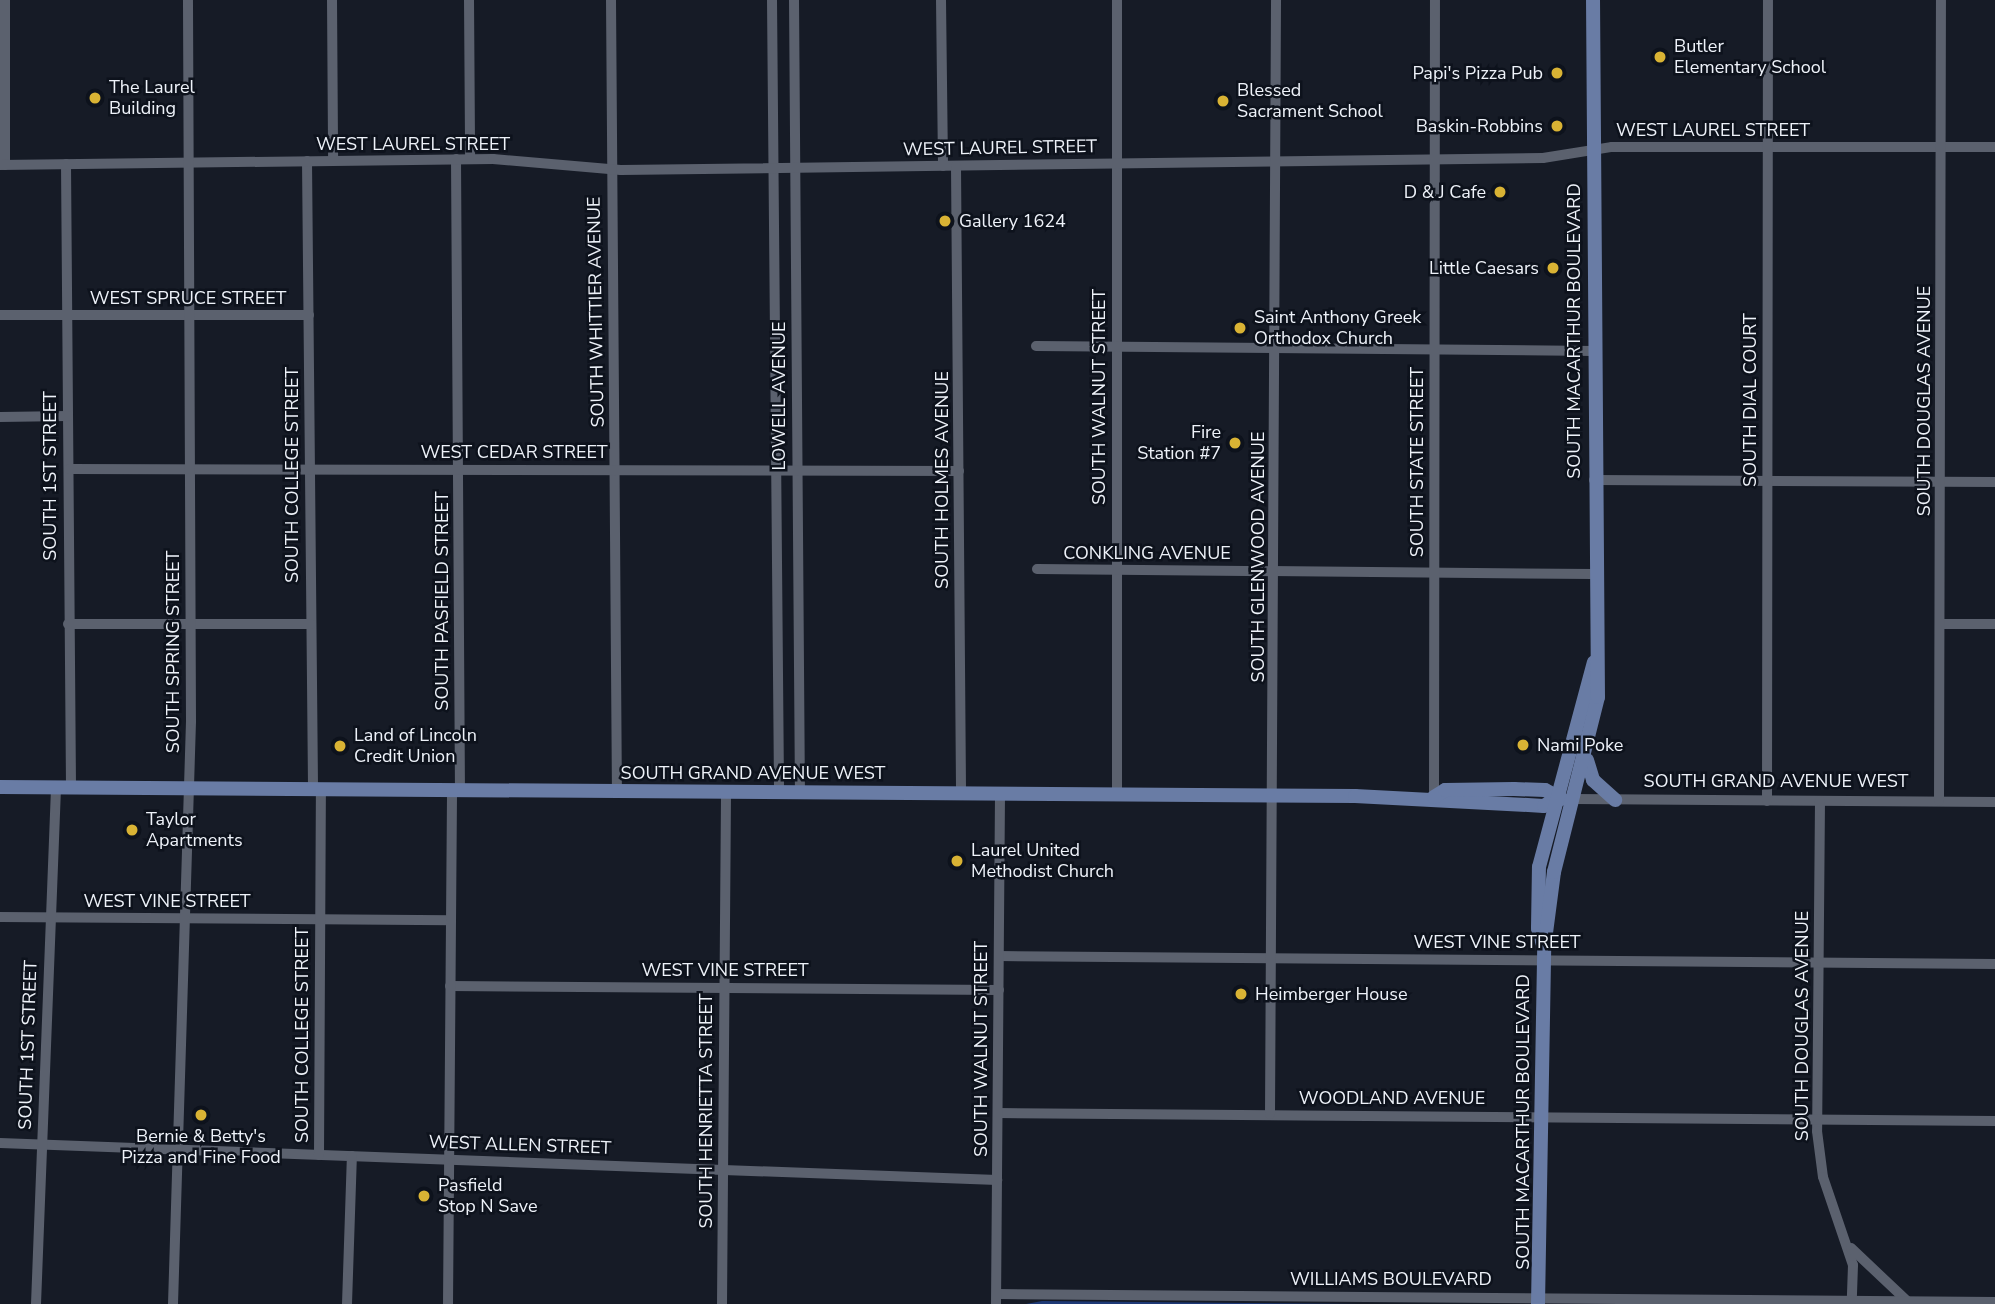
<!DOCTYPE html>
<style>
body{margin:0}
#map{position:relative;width:1995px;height:1304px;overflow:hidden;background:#161b26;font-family:"Nunito Sans",sans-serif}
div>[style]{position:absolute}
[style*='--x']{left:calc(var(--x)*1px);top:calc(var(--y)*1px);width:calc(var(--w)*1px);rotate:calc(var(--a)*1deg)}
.green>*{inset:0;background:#1e3976}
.minor>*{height:10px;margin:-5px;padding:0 5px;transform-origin:5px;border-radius:5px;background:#5b616e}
.major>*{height:14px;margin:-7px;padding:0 7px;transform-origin:7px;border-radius:7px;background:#697ca5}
.dots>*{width:19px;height:19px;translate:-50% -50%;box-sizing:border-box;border:4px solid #0d121c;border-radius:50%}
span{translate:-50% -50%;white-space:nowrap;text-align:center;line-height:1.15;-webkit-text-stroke:5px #0d121c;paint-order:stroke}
.poi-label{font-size:18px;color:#eef2f9}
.left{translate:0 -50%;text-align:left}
.right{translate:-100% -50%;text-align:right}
.street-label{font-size:18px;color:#eef2f9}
</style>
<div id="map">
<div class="green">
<i style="clip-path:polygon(1042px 1301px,1363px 1304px,1026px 1304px)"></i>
</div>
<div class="minor">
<i style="--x:5;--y:0;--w:165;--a:90"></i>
<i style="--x:332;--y:0;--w:160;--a:89.6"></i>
<i style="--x:469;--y:0;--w:159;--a:89.6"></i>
<i style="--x:611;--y:0;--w:791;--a:89.57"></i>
<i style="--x:772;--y:0;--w:792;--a:89.49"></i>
<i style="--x:794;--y:0;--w:792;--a:89.57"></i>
<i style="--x:941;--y:0;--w:166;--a:89.3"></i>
<i style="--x:1117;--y:0;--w:794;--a:90"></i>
<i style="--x:456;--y:159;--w:631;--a:89.64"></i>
<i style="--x:307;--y:161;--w:628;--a:89.45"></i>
<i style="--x:66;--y:164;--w:624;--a:89.54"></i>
<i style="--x:0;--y:165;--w:493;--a:-0.7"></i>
<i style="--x:493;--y:159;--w:128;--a:4.9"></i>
<i style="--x:621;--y:170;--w:922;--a:-0.75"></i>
<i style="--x:1543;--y:158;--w:70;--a:-9.1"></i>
<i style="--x:1612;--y:147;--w:383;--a:0"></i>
<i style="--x:956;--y:166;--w:627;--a:89.54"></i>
<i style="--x:0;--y:315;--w:309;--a:0"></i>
<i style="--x:1036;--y:346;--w:558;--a:0.51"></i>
<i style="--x:0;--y:417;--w:68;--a:-0.8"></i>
<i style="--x:69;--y:469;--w:890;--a:0.13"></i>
<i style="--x:1594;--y:480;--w:401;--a:0.3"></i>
<i style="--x:1037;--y:569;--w:556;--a:0.52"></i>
<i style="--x:68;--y:624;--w:243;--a:0"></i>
<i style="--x:1941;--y:624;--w:54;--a:0"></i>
<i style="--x:1434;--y:797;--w:797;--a:-89.93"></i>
<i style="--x:1574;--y:799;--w:421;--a:0.4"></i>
<i style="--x:1767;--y:801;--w:801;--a:-89.93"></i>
<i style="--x:1820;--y:801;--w:330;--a:90.5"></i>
<i style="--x:1817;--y:1131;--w:46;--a:82.6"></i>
<i style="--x:1823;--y:1177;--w:93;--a:71.2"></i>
<i style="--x:1853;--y:1265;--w:35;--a:92"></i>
<i style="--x:1939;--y:801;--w:801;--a:-89.86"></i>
<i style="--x:0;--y:917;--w:451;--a:0.4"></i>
<i style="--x:999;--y:956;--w:996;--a:0.46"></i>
<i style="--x:450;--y:986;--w:549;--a:0.42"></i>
<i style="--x:998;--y:1113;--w:997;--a:0.46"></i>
<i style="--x:1270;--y:1114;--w:1114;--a:-89.69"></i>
<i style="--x:0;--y:1143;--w:998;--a:2.13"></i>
<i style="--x:319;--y:1155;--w:366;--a:-89.7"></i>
<i style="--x:1851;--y:1248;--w:76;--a:43.4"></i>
<i style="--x:997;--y:1294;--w:998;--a:0.46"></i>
<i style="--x:36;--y:1304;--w:516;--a:-87.78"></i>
<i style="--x:173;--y:1304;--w:583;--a:-88.23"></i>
<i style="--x:191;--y:721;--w:721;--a:-90.24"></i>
<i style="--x:347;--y:1304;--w:148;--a:-88.1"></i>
<i style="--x:448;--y:1304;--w:514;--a:-89.55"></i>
<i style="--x:722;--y:1304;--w:513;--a:-89.55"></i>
<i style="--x:996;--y:1304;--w:510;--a:-89.55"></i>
</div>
<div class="major">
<i style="--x:1587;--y:760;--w:21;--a:73"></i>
<i style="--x:1593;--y:780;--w:30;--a:42"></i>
<i style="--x:0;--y:787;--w:1355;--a:0.38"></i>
<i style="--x:1355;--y:796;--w:189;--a:3"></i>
<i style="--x:1544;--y:806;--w:15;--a:-32"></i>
<i style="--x:1434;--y:797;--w:13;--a:-32"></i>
<i style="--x:1445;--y:790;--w:69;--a:-0.8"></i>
<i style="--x:1514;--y:789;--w:31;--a:2"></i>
<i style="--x:1545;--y:790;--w:19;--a:28"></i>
<i style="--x:1544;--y:948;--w:21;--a:-107"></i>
<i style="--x:1538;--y:928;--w:61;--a:-89.1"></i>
<i style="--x:1539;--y:867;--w:212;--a:-75"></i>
<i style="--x:1538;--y:1304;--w:356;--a:-89"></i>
<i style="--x:1544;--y:948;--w:77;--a:-82.5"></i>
<i style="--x:1554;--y:872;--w:180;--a:-75.9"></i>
<i style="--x:1598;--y:697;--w:697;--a:-90.41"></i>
</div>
<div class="dots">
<i style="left:1660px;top:57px;background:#d9b334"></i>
<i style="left:1557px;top:73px;background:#d9b334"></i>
<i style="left:95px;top:98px;background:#d9b334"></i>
<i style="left:1223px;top:101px;background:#d9b334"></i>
<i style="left:1557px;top:126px;background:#d9b334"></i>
<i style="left:1500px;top:192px;background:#d9b334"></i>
<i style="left:945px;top:221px;background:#d9b334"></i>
<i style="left:1553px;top:268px;background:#d9b334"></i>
<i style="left:1240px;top:328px;background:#d9b334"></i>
<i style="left:1235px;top:443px;background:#d9b334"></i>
<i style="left:1523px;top:745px;background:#d9b334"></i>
<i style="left:340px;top:746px;background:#d9b334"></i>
<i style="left:132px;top:830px;background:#d9b334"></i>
<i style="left:957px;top:861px;background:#d9b334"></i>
<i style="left:1241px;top:994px;background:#d9b334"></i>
<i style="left:201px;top:1115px;background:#d9b334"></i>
<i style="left:424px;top:1196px;background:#d9b334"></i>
</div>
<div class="poi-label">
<span class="left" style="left:1674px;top:57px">Butler<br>Elementary School</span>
<span class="right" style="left:1543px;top:73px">Papi's Pizza Pub</span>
<span class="left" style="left:109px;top:98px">The Laurel<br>Building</span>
<span class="left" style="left:1237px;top:101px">Blessed<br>Sacrament School</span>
<span class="right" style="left:1543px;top:126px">Baskin-Robbins</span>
<span class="right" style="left:1486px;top:192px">D &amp; J Cafe</span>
<span class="left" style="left:959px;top:221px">Gallery 1624</span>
<span class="right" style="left:1539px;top:268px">Little Caesars</span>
<span class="left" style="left:1254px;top:328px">Saint Anthony Greek<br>Orthodox Church</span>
<span class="right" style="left:1221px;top:443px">Fire<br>Station #7</span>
<span class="left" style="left:354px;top:746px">Land of Lincoln<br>Credit Union</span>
<span class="left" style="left:1537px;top:745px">Nami Poke</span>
<span class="left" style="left:146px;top:830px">Taylor<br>Apartments</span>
<span class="left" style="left:971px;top:861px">Laurel United<br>Methodist Church</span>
<span class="left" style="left:1255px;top:994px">Heimberger House</span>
<span style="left:201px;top:1147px">Bernie &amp; Betty's<br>Pizza and Fine Food</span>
<span class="left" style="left:438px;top:1196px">Pasfield<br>Stop N Save</span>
</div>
<div class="street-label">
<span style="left:1713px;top:130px">WEST LAUREL STREET</span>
<span style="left:413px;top:144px">WEST LAUREL STREET</span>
<span style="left:1000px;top:148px;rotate:-1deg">WEST LAUREL STREET</span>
<span style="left:188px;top:298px">WEST SPRUCE STREET</span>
<span style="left:596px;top:312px;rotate:-91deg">SOUTH WHITTIER AVENUE</span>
<span style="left:1574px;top:331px;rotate:-90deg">SOUTH MACARTHUR BOULEVARD</span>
<span style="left:779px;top:396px;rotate:-90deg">LOWELL AVENUE</span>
<span style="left:1099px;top:397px;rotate:-90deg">SOUTH WALNUT STREET</span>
<span style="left:1750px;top:400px;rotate:-90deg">SOUTH DIAL COURT</span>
<span style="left:1924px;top:401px;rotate:-90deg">SOUTH DOUGLAS AVENUE</span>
<span style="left:514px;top:452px">WEST CEDAR STREET</span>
<span style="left:1417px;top:462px;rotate:-90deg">SOUTH STATE STREET</span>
<span style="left:292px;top:475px;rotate:-90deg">SOUTH COLLEGE STREET</span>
<span style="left:50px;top:476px;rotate:-90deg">SOUTH 1ST STREET</span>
<span style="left:942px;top:480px;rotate:-90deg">SOUTH HOLMES AVENUE</span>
<span style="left:1147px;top:553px">CONKLING AVENUE</span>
<span style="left:1258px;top:557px;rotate:-90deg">SOUTH GLENWOOD AVENUE</span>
<span style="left:442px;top:601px;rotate:-90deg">SOUTH PASFIELD STREET</span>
<span style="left:173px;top:652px;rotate:-90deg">SOUTH SPRING STREET</span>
<span style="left:753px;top:773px">SOUTH GRAND AVENUE WEST</span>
<span style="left:1776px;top:781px">SOUTH GRAND AVENUE WEST</span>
<span style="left:167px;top:901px">WEST VINE STREET</span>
<span style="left:1497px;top:942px">WEST VINE STREET</span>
<span style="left:725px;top:970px">WEST VINE STREET</span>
<span style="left:1802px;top:1026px;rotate:-90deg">SOUTH DOUGLAS AVENUE</span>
<span style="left:302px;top:1035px;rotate:-90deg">SOUTH COLLEGE STREET</span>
<span style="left:28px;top:1045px;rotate:-88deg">SOUTH 1ST STREET</span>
<span style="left:981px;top:1049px;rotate:-90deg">SOUTH WALNUT STREET</span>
<span style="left:1392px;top:1098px">WOODLAND AVENUE</span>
<span style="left:706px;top:1111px;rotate:-90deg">SOUTH HENRIETTA STREET</span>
<span style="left:1523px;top:1122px;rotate:-90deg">SOUTH MACARTHUR BOULEVARD</span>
<span style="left:520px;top:1145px;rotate:2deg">WEST ALLEN STREET</span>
<span style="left:1391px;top:1279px">WILLIAMS BOULEVARD</span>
</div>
</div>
